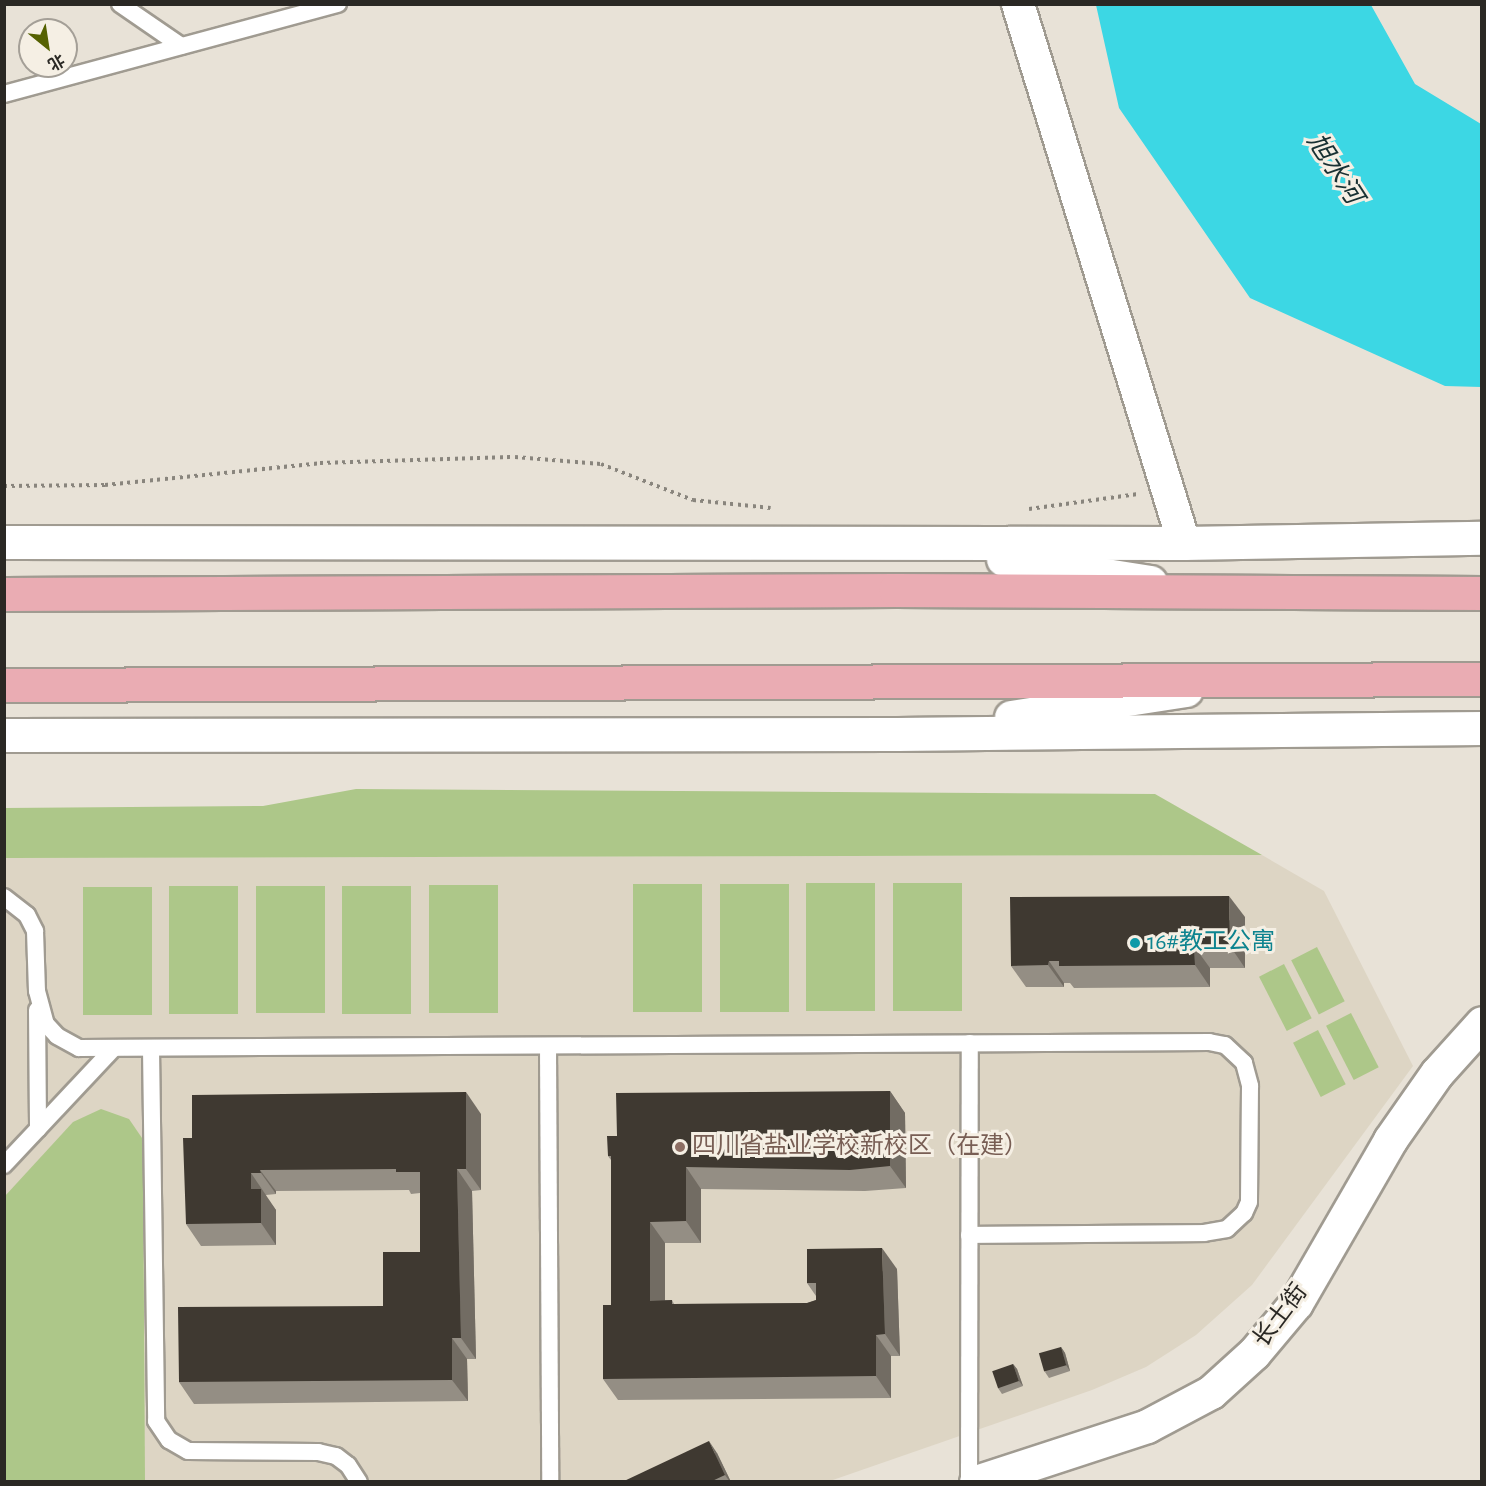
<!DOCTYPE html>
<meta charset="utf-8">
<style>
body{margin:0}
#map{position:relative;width:1486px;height:1486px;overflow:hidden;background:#e8e2d7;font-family:"Alegreya Sans","Noto Sans SC",sans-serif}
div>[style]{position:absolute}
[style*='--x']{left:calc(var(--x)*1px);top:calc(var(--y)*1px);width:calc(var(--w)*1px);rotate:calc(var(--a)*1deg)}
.built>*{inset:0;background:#ddd5c4}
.green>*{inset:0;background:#adc789;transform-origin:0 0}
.water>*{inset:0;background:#3cd7e4}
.path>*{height:4px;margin-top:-2px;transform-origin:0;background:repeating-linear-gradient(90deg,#89857d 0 3px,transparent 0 7.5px)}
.roads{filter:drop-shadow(2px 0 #a09b91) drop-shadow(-2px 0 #a09b91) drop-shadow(0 2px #a09b91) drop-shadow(0 -2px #a09b91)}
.service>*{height:16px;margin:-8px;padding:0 8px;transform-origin:8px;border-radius:8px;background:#fff}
.minor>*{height:32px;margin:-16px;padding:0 16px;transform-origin:16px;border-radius:16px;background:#fff}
.tertiary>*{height:33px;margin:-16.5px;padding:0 16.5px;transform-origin:16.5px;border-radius:16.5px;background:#fff}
.trunk>*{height:33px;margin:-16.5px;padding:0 16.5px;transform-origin:16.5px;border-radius:16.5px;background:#eaacb3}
.wall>*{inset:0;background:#948e84}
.shaded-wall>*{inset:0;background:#726c63}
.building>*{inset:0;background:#3f3931;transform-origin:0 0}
.dots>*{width:16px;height:16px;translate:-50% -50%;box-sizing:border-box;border:3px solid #f5efe4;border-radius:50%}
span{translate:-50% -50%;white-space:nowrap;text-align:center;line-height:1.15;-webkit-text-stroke:6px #f5efe4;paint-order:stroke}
.culture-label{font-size:24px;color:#0d838f}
.left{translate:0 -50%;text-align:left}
.education-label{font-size:24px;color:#785e54}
.street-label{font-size:24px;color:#2a2824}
.water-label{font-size:26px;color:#183133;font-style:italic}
.frame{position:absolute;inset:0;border:6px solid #2a2824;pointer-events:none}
.north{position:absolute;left:18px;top:18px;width:60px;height:60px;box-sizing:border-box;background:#f5efe4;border:2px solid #a49f97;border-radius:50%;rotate:150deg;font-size:16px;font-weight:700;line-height:24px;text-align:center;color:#2a2824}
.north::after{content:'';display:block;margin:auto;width:21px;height:27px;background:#556101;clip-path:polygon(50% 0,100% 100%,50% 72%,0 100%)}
</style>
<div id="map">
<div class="built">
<i style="clip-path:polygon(1262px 855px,1324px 891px,1413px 1066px,1252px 1285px,1196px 1335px,1146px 1367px,1092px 1390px,830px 1481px,5px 1481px,4px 858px)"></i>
</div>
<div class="green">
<i style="clip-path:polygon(356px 789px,1155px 794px,1262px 855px,5px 858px,5px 808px,263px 806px)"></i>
<i style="left:875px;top:883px;width:128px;height:69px;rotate:90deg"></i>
<i style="left:893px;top:883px;width:69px;height:128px"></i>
<i style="left:633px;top:884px;width:69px;height:128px"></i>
<i style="left:720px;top:884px;width:69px;height:128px"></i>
<i style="left:498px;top:885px;width:128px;height:69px;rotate:90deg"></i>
<i style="left:238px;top:886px;width:128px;height:69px;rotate:90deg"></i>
<i style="left:325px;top:886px;width:127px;height:69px;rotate:90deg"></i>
<i style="left:342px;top:886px;width:69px;height:128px"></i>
<i style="left:152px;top:887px;width:128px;height:69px;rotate:90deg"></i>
<i style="left:1317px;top:947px;width:61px;height:29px;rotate:63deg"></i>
<i style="left:1284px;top:964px;width:61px;height:28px;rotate:63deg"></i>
<i style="left:1351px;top:1013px;width:61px;height:28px;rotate:63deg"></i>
<i style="left:1318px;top:1030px;width:61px;height:28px;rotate:63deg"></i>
<i style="clip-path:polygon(101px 1109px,129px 1119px,142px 1138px,143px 1150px,145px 1481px,5px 1481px,5px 1196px,73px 1122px)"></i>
</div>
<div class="water">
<i style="clip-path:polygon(1096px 5px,1371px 5px,1415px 84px,1481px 124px,1481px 387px,1445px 386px,1250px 298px,1119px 108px)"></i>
</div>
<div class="path">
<i style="--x:4;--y:486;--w:101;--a:-0.6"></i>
<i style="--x:105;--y:485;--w:216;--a:-5.8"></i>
<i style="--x:320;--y:463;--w:195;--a:-1.8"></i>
<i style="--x:515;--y:457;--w:86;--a:4.7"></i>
<i style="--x:601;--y:464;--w:99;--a:21.4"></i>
<i style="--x:693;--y:500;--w:78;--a:5.9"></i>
<i style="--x:1029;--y:509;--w:110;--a:-7.8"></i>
</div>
<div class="roads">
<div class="service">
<i style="--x:120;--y:4;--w:74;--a:34.5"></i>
<i style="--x:4;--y:94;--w:346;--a:-15.1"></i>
<i style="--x:4;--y:897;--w:29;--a:38"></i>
<i style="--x:27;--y:915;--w:18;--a:63"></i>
<i style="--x:35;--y:931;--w:60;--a:88.1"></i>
<i style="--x:37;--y:991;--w:34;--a:75"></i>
<i style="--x:46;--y:1024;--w:16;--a:47"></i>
<i style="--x:57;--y:1036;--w:25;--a:29"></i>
<i style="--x:79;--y:1048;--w:1130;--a:-0.3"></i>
<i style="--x:1209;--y:1042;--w:16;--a:11"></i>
<i style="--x:1225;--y:1045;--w:26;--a:43"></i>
<i style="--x:1244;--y:1063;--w:24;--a:75"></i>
<i style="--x:1250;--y:1086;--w:116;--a:90.5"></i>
<i style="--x:1249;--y:1202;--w:12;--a:114"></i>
<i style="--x:1244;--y:1213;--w:23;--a:137"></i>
<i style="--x:1227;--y:1229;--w:23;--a:170"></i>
<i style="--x:1204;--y:1233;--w:235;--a:179.5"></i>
<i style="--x:37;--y:1010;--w:119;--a:89.5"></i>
<i style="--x:548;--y:1046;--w:436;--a:89.7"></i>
<i style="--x:151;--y:1049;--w:372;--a:89.2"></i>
<i style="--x:156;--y:1421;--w:23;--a:56"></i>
<i style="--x:169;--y:1440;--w:22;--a:30"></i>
<i style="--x:188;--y:1451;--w:130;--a:0.4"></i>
<i style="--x:318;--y:1452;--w:18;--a:13"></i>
<i style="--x:336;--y:1456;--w:15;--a:37"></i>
<i style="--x:348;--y:1465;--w:20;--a:57"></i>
<i style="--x:4;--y:1165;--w:158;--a:-46.8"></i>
<i style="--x:969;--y:1482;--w:439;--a:-89.9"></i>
</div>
<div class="minor">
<i style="--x:1018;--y:4;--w:564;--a:72.88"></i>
</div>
<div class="tertiary">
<i style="--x:4;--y:542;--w:1180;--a:0.05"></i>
<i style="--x:1184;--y:543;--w:298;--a:-1"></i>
<i style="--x:1003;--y:559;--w:149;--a:8.9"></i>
<i style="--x:1011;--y:717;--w:177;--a:-8.8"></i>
<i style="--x:4;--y:735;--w:893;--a:-0.06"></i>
<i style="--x:897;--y:734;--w:585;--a:-0.59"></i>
<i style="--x:976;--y:1482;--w:180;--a:-18.1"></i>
<i style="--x:1147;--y:1426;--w:72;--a:-28"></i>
<i style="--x:1211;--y:1392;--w:58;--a:-42.2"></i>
<i style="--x:1254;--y:1353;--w:65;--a:-50"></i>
<i style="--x:1296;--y:1303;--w:188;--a:-60"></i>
<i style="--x:1390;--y:1140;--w:82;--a:-55"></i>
<i style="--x:1437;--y:1073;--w:67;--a:-48"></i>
</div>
<div class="trunk">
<i style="--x:4;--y:594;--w:891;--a:-0.26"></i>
<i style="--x:895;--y:590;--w:587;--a:0.29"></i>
<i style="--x:4;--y:685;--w:1478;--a:-0.23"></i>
</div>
</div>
<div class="wall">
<i style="clip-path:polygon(1245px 917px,1245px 968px,1210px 968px,1210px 987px,1074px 988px,1070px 983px,1064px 983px,1064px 987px,1026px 987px,1011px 966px)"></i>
<i style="clip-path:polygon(890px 1091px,905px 1113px,906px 1188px,865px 1191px,701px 1189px,701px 1243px,665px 1243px,665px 1300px,672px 1300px,674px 1304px,807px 1303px,816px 1300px,816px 1296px,807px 1283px,897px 1269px,900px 1356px,891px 1356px,891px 1398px,618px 1400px,603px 1379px,611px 1305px,611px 1160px,608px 1156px,617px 1136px)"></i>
<i style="clip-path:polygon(481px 1114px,481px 1190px,472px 1191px,476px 1359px,467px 1359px,468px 1401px,194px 1404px,179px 1382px,383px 1306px,420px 1252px,420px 1193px,411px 1194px,409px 1190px,276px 1191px,276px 1194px,266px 1195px,266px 1197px,276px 1210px,276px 1245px,201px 1246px,186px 1224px,192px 1138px)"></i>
<i style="clip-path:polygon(1061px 1347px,1065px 1353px,1070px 1371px,1049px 1378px,1045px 1372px)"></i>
<i style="clip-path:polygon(1013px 1364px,1017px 1369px,1023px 1386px,1002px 1394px,998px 1388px)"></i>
<i style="clip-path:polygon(717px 1453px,731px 1482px,622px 1482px)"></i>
</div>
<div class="shaded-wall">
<i style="clip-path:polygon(1229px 896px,1245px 917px,1245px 968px,1230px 946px)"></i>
<i style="clip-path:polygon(1194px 946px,1210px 968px,1210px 987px,1195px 965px)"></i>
<i style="clip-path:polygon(1049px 961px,1064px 983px,1064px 987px,1048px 965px)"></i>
<i style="clip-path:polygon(890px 1091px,905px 1113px,906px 1188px,890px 1166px)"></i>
<i style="clip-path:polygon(466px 1092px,481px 1114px,481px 1190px,466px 1169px)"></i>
<i style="clip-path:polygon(686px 1167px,701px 1189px,701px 1243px,686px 1221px)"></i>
<i style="clip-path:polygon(457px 1169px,472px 1191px,476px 1359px,461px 1338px)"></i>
<i style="clip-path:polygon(260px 1170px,276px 1191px,276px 1194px,261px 1173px)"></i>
<i style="clip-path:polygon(251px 1173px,276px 1210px,276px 1245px,261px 1223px,251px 1189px)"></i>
<i style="clip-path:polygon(650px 1222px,665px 1243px,665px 1322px,650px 1301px)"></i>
<i style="clip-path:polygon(882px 1248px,897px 1269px,900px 1356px,885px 1334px)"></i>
<i style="clip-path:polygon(876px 1335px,891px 1356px,891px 1398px,876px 1376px)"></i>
<i style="clip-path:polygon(452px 1338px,467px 1359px,468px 1401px,452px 1380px)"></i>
<i style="clip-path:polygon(1061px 1347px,1065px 1353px,1070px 1371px,1066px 1365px)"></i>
<i style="clip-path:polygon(1013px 1364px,1017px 1369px,1023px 1386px,1019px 1381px)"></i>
<i style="clip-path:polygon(709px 1441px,717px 1453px,731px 1482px,730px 1482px,725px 1475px)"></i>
</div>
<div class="building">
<i style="clip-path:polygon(1229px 896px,1230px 946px,1194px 946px,1195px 965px,1059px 966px,1059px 961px,1049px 961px,1048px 965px,1011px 966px,1010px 897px)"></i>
<i style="clip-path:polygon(890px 1091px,890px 1166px,850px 1170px,686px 1167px,686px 1221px,650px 1222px,650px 1301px,672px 1300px,672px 1304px,807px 1303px,816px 1300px,816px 1283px,807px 1283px,807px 1249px,882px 1248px,885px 1334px,876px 1335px,876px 1376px,603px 1379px,603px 1305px,611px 1305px,611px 1156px,608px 1156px,607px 1136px,617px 1136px,616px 1093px)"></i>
<i style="clip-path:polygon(466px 1092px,466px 1169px,457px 1169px,461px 1338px,452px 1338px,452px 1380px,179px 1382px,178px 1307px,383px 1306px,383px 1252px,420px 1252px,420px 1172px,396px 1172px,396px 1169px,260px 1170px,261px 1173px,251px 1173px,251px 1189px,261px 1189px,261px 1223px,186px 1224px,183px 1138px,192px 1138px,192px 1095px)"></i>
<i style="left:1061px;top:1347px;width:19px;height:23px;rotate:74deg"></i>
<i style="left:1013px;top:1364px;width:18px;height:22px;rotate:71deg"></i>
<i style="clip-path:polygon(709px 1441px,725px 1475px,710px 1482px,622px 1482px)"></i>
</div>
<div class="dots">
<i style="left:1135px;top:943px;background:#0f9aa8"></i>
<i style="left:680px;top:1147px;background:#8d6e63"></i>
</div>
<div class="culture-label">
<span class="left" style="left:1147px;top:943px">16#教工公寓</span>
</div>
<div class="education-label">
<span class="left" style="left:692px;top:1147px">四川省盐业学校新校区（在建）</span>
</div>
<div class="street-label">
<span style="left:1281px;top:1316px;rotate:-53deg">长土街</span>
</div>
<div class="water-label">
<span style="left:1334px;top:169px;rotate:57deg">旭水河</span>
</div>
<div class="frame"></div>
<div class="north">北</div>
</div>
